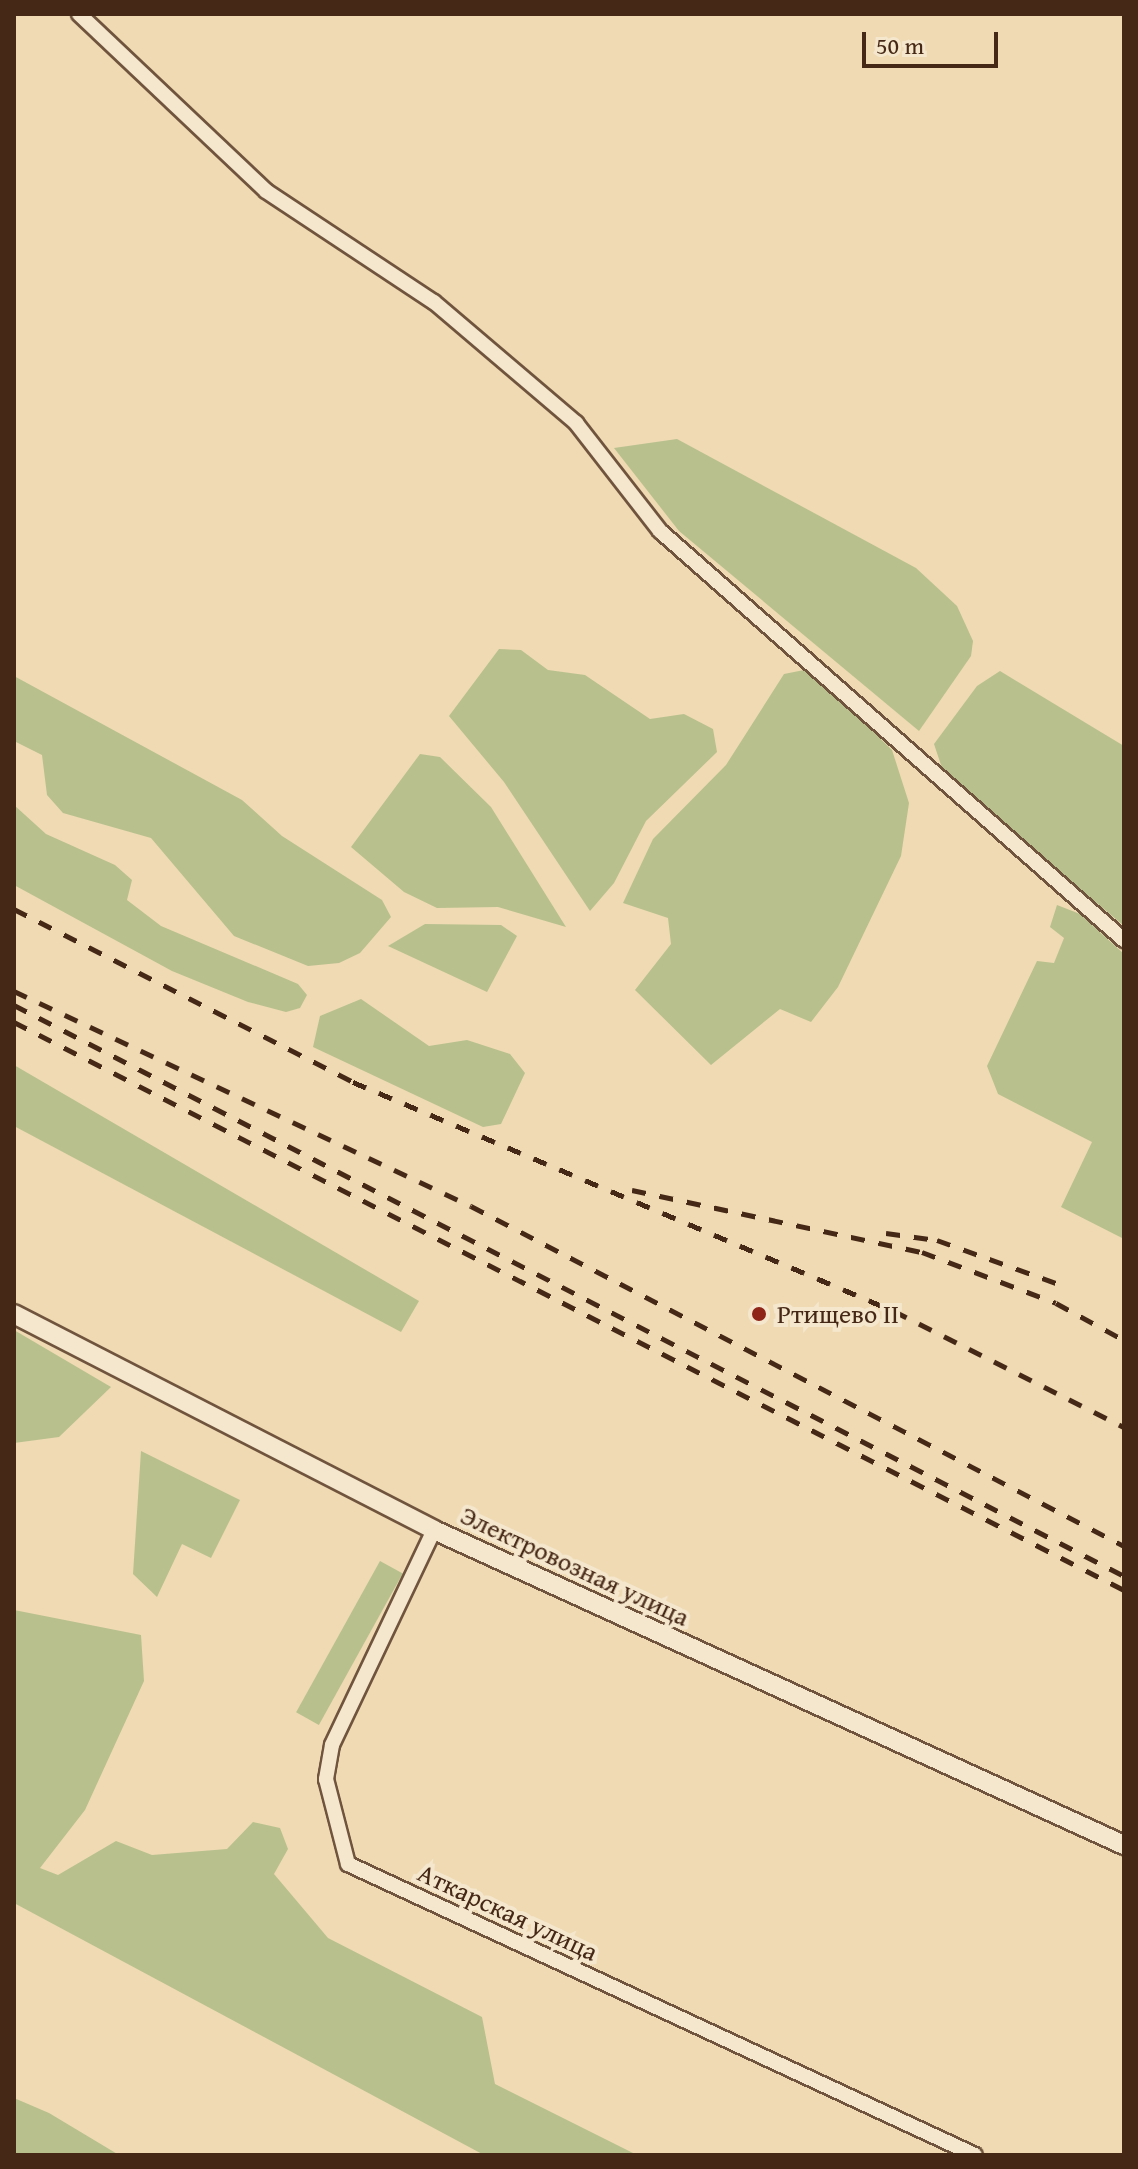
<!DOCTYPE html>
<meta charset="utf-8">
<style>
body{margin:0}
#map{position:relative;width:1138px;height:2169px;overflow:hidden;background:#efdab3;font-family:"Gentium Book Plus",serif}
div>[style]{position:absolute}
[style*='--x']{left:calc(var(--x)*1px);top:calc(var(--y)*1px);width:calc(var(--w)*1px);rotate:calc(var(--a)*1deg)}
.green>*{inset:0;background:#b8c08e;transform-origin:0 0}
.roads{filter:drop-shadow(2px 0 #70543d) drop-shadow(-2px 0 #70543d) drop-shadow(0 2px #70543d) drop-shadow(0 -2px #70543d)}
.minor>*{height:14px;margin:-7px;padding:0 7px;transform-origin:7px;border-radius:7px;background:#f5e7ce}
.tertiary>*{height:18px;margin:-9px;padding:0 9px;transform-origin:9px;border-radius:9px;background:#f5e7ce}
.rail>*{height:5px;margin-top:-2.5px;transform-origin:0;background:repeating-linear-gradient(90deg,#462816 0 14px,transparent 0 28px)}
.dots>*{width:22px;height:22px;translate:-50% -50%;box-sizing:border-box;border:4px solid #f5e7ce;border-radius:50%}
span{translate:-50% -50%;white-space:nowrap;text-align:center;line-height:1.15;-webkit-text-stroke:8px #f5e7ce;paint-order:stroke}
.poi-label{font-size:26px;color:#462816}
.left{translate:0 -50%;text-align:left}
.street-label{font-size:26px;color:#462816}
.frame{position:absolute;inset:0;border:16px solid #462816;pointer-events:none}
.scale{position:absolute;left:862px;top:32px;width:136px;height:36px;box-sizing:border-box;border:4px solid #462816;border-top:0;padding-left:10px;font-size:24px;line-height:28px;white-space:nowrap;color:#462816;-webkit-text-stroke:6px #f5e7ce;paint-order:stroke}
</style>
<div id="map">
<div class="green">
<i style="clip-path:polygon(677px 439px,916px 568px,957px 606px,973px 641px,971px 656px,919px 731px,679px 531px,614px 448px)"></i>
<i style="clip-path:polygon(499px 649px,521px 650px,548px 670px,585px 675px,650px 719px,684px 714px,713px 729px,717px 752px,646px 821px,614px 883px,590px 911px,504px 782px,449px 716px)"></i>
<i style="clip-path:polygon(809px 669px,892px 750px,909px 803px,901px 856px,838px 987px,811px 1022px,780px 1009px,711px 1065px,635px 990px,671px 944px,668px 918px,623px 903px,653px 839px,726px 765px,784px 674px)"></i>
<i style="clip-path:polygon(1000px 671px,1124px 746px,1124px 926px,944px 774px,934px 744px,977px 686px)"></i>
<i style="clip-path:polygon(14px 676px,242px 800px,282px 836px,382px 900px,391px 917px,360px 953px,339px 963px,308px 966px,234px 936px,151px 838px,63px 813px,47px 795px,42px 755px,14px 741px)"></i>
<i style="clip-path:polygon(420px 754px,440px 757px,491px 807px,566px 927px,498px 907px,437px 908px,404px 892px,351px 847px)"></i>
<i style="clip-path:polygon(14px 805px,46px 834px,115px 865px,132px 880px,127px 900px,161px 926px,298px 984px,307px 995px,300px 1008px,286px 1012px,248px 1002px,172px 971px,14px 885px)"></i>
<i style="clip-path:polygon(1057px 905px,1080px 914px,1124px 954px,1124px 1239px,1061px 1207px,1092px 1142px,998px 1094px,987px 1066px,1037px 961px,1054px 963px,1064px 938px,1050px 927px)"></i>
<i style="clip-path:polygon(425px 924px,501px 925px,517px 936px,487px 992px,388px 946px)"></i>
<i style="clip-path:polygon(361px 999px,429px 1046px,467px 1040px,510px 1054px,525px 1073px,501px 1124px,483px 1127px,313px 1047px,320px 1016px)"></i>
<i style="clip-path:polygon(14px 1065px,419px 1301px,401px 1332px,14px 1126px)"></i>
<i style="clip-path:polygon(14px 1330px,111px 1387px,59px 1437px,14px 1443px)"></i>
<i style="clip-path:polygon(141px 1451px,240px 1500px,211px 1558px,182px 1544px,157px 1597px,133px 1574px)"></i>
<i style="left:380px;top:1561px;width:26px;height:173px;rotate:29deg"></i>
<i style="clip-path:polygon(14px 1610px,141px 1635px,144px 1681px,85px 1810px,40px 1868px,58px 1875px,116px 1841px,152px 1855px,227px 1849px,253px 1822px,280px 1828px,288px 1849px,274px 1874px,328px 1938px,482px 2017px,495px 2084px,637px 2155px,484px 2155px,14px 1903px)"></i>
<i style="clip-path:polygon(14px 2098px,49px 2113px,119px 2155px,14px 2155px)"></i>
</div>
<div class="roads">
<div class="minor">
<i style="--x:79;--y:14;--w:257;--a:43.4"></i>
<i style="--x:266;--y:191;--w:201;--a:33.5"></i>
<i style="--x:434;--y:302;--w:187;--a:40.4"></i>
<i style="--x:576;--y:423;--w:137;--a:52.1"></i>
<i style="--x:660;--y:531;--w:619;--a:41.4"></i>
<i style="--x:434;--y:1530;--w:238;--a:115.4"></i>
<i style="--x:332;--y:1745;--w:35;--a:100"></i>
<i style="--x:326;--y:1779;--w:88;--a:75.5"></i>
<i style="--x:348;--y:1864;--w:691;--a:24.9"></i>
</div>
<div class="tertiary">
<i style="--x:14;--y:1314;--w:472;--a:27.2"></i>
<i style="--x:434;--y:1530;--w:759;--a:24.54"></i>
</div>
</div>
<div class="rail">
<i style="--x:14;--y:909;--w:381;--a:27"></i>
<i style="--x:353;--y:1082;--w:587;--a:22.94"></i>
<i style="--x:894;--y:1311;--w:258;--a:26.8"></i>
<i style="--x:14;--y:991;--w:505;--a:25.2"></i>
<i style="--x:471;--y:1206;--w:736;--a:27.5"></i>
<i style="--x:14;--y:1005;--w:1248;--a:27.22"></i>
<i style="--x:14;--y:1022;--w:1247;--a:27.1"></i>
<i style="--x:632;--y:1190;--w:297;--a:12.1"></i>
<i style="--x:922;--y:1252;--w:143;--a:20.8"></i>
<i style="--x:1056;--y:1303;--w:77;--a:28.6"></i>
<i style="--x:886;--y:1233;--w:51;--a:7.8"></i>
<i style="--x:937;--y:1240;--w:132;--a:19.9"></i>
</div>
<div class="dots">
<i style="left:759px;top:1314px;background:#8f2418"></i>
</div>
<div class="poi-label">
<span class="left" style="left:777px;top:1314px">Ртищево II</span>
</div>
<div class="street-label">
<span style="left:575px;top:1566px;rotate:25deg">Электровозная улица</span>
<span style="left:508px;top:1912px;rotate:25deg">Аткарская улица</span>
</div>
<div class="frame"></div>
<div class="scale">50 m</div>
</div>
